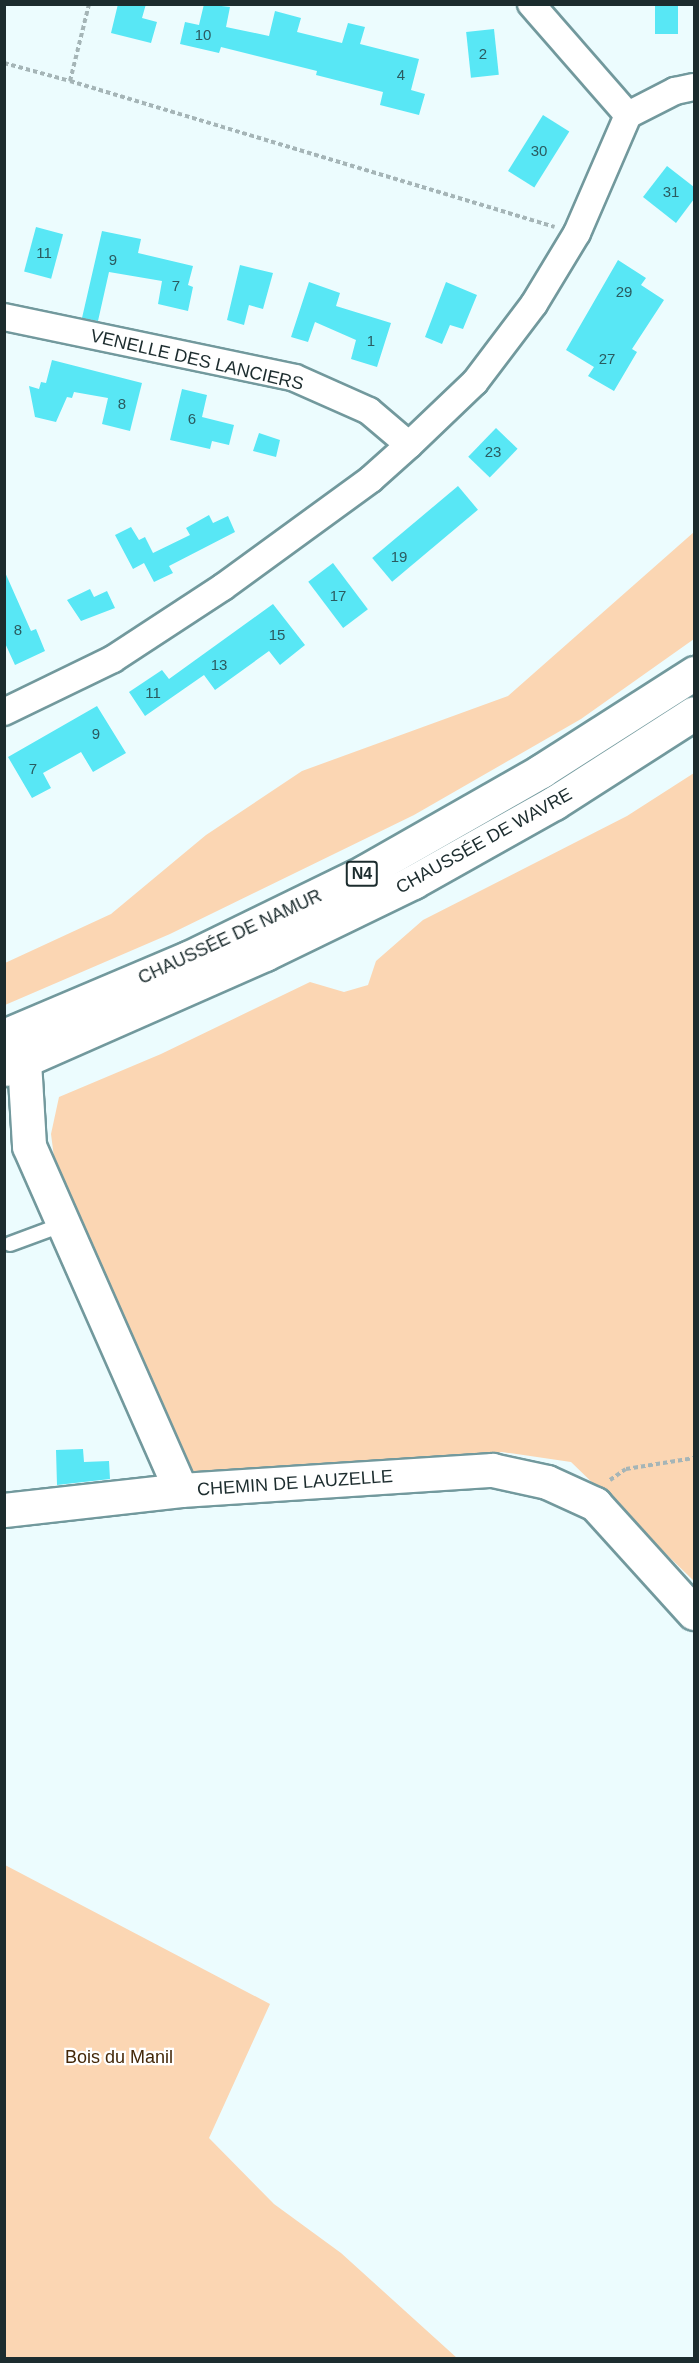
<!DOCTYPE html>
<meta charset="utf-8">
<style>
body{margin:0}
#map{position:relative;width:699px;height:2363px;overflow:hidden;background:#ecfcfe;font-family:Arial,sans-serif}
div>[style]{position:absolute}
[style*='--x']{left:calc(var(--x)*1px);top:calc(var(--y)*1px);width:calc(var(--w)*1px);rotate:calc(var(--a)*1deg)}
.green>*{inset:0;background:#fbd6b3}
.building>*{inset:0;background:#58e7f5;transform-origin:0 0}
.path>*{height:4px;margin-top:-2px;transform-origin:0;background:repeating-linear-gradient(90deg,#a5b5b7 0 4.5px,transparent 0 7.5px)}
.roads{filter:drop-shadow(2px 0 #72999d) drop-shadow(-2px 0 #72999d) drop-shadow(0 2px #72999d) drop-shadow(0 -2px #72999d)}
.service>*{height:14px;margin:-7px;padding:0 7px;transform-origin:7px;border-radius:7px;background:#fff}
.minor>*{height:26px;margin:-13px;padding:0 13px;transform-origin:13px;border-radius:13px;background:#fff}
.tertiary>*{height:33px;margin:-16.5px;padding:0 16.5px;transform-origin:16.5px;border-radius:16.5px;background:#fff}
.primary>*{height:33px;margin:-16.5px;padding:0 16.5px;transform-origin:16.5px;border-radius:16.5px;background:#fff}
span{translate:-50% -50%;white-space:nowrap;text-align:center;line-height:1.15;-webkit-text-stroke:4.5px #fff;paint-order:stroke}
.number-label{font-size:15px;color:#2b5b60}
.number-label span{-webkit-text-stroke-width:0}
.shield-label span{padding:2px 4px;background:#fff;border:2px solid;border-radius:4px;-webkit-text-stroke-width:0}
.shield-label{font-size:16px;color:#1c2c2e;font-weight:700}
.street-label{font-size:18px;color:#1c2c2e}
.park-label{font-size:18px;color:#442808}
.frame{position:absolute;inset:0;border:6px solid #1c2c2e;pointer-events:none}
</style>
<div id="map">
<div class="green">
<i style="clip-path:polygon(694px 532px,694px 639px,581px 719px,414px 815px,170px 934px,5px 1005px,5px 963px,111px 914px,206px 835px,302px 771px,508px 696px)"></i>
<i style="clip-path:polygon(694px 689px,694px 696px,626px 740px,475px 832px,424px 857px)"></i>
<i style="clip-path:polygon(694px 773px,694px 1581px,571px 1462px,502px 1452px,416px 1465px,200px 1475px,184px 1465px,56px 1173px,51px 1134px,59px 1097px,161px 1054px,310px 982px,344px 992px,368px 985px,376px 961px,423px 920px,627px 816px)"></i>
<i style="clip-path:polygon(5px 1865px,270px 2004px,209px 2138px,274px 2204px,341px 2253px,457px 2358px,5px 2358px)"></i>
</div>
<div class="building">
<i style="clip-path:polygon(118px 4px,146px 4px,142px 18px,157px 22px,151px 43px,111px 33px)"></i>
<i style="clip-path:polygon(204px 4px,230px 7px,226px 27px,269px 36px,275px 11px,301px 18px,297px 32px,342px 43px,348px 23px,365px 27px,360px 44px,419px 59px,411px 90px,425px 94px,419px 115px,380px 105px,383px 92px,316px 75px,317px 71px,221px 47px,219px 53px,180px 44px,185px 22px,199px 25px)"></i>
<i style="left:655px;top:4px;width:23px;height:30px"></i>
<i style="left:494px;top:29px;width:46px;height:28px;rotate:84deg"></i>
<i style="left:543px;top:115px;width:31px;height:66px;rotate:32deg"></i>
<i style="clip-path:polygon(667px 166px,694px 187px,694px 199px,676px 223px,643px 197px)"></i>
<i style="left:36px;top:227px;width:28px;height:46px;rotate:15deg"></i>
<i style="clip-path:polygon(102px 231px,141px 239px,138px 253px,193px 266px,188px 285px,193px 287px,188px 311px,158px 304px,162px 281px,109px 272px,98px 321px,82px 318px)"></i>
<i style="clip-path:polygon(618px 260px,646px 278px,641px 285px,664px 300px,632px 349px,637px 352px,614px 391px,588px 376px,594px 367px,566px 350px)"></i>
<i style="clip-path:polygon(240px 265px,273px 273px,263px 309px,249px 305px,244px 325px,227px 320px)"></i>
<i style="clip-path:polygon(309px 282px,340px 293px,336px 306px,391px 323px,377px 367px,351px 359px,356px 340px,315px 322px,308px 342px,291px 337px)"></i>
<i style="clip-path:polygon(446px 282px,477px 295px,463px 329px,450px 325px,442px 344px,425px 337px)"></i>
<i style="clip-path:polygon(52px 360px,142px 383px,130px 431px,102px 424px,108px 398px,74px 392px,72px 398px,67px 397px,56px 422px,35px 417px,29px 386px,39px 389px,41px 382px,46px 383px)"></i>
<i style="clip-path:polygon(182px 389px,207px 395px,202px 417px,234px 425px,229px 445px,212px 441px,210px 449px,170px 440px)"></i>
<i style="left:496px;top:428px;width:30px;height:40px;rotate:44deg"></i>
<i style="clip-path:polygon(259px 433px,280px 440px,276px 457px,253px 451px)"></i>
<i style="left:458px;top:486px;width:31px;height:112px;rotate:50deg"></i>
<i style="clip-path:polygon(209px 515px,213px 523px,228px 516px,235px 532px,169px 566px,173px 573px,154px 582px,144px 563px,133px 569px,115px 535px,131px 527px,139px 540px,145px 537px,153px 553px,190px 535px,186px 528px)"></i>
<i style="left:333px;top:563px;width:58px;height:31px;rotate:53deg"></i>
<i style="clip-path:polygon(4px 570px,31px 631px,36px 629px,45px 651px,15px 665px,4px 641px)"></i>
<i style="clip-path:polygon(90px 589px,94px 597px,107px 591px,115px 608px,81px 621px,67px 600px)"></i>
<i style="clip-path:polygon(273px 604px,305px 645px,280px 665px,269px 651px,215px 690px,204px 675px,145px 716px,129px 692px,162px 670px,169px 679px)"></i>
<i style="clip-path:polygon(97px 706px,126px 753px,93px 772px,81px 752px,43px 773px,51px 788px,32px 798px,8px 757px)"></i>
<i style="clip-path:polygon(83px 1449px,84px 1462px,109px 1461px,110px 1479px,57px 1485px,56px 1450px)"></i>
</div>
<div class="path">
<i style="--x:4;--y:63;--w:68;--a:15.3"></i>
<i style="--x:70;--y:81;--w:79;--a:-76.1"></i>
<i style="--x:70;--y:81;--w:506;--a:16.75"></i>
<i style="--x:610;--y:1480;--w:19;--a:-35"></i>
<i style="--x:626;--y:1469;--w:69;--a:-9.2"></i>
</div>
<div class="roads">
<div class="service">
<i style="--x:10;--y:1244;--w:58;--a:-20.3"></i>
</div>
<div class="minor">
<i style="--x:531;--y:4;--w:147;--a:48.9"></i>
<i style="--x:4;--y:317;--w:297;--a:11.8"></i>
<i style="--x:295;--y:378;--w:81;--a:24"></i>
<i style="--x:369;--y:411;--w:52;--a:40.4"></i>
<i style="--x:4;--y:712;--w:121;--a:-25.9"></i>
<i style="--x:113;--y:659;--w:131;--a:-33.2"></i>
<i style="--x:223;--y:587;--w:183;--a:-36.1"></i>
<i style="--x:371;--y:479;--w:51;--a:-41.8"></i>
<i style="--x:409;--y:445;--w:91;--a:-43.7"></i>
<i style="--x:475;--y:382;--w:98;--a:-52.9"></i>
<i style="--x:534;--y:304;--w:83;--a:-58.8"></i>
<i style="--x:577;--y:233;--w:129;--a:-66.6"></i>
<i style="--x:628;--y:115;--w:53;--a:-27.1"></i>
<i style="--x:675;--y:91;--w:19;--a:-12"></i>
</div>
<div class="tertiary">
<i style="--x:29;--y:1146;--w:376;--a:66.2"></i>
<i style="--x:4;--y:1510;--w:178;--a:-6.4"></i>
<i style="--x:181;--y:1490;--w:312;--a:-3.7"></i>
<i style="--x:492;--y:1470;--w:56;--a:12.3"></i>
<i style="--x:547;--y:1482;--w:53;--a:24.6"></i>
<i style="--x:595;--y:1504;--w:147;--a:47.8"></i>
</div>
<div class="primary">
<i style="--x:4;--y:1036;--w:200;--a:-23"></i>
<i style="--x:188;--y:958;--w:198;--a:-26"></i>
<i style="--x:366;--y:871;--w:202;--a:-29.7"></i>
<i style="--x:541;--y:771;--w:182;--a:-32.6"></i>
<i style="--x:24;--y:1061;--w:85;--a:86.6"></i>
<i style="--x:4;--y:1069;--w:285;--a:-23.8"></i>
<i style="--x:265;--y:954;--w:165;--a:-25.9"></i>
<i style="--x:413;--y:882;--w:162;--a:-29.3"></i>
<i style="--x:554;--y:803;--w:166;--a:-32.7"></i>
</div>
</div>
<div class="number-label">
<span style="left:203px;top:35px">10</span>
<span style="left:483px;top:54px">2</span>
<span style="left:401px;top:75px">4</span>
<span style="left:539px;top:151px">30</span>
<span style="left:671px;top:192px">31</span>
<span style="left:44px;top:253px">11</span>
<span style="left:113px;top:260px">9</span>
<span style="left:176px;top:286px">7</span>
<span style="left:624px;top:292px">29</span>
<span style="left:371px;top:341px">1</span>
<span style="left:607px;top:359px">27</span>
<span style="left:122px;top:404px">8</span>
<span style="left:192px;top:419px">6</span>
<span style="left:493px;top:452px">23</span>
<span style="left:399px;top:557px">19</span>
<span style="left:338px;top:596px">17</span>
<span style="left:18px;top:630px">8</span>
<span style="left:277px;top:635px">15</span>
<span style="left:219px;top:665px">13</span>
<span style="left:153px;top:693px">11</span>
<span style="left:96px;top:734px">9</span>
<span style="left:33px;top:769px">7</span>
</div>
<div class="shield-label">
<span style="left:362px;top:874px">N4</span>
</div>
<div class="street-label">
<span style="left:197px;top:360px;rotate:13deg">VENELLE DES LANCIERS</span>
<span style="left:484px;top:841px;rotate:-29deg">CHAUSSÉE DE WAVRE</span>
<span style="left:230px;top:937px;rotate:-25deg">CHAUSSÉE DE NAMUR</span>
<span style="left:295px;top:1483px;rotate:-4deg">CHEMIN DE LAUZELLE</span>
</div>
<div class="park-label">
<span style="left:119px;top:2057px">Bois du Manil</span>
</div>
<div class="frame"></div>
</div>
